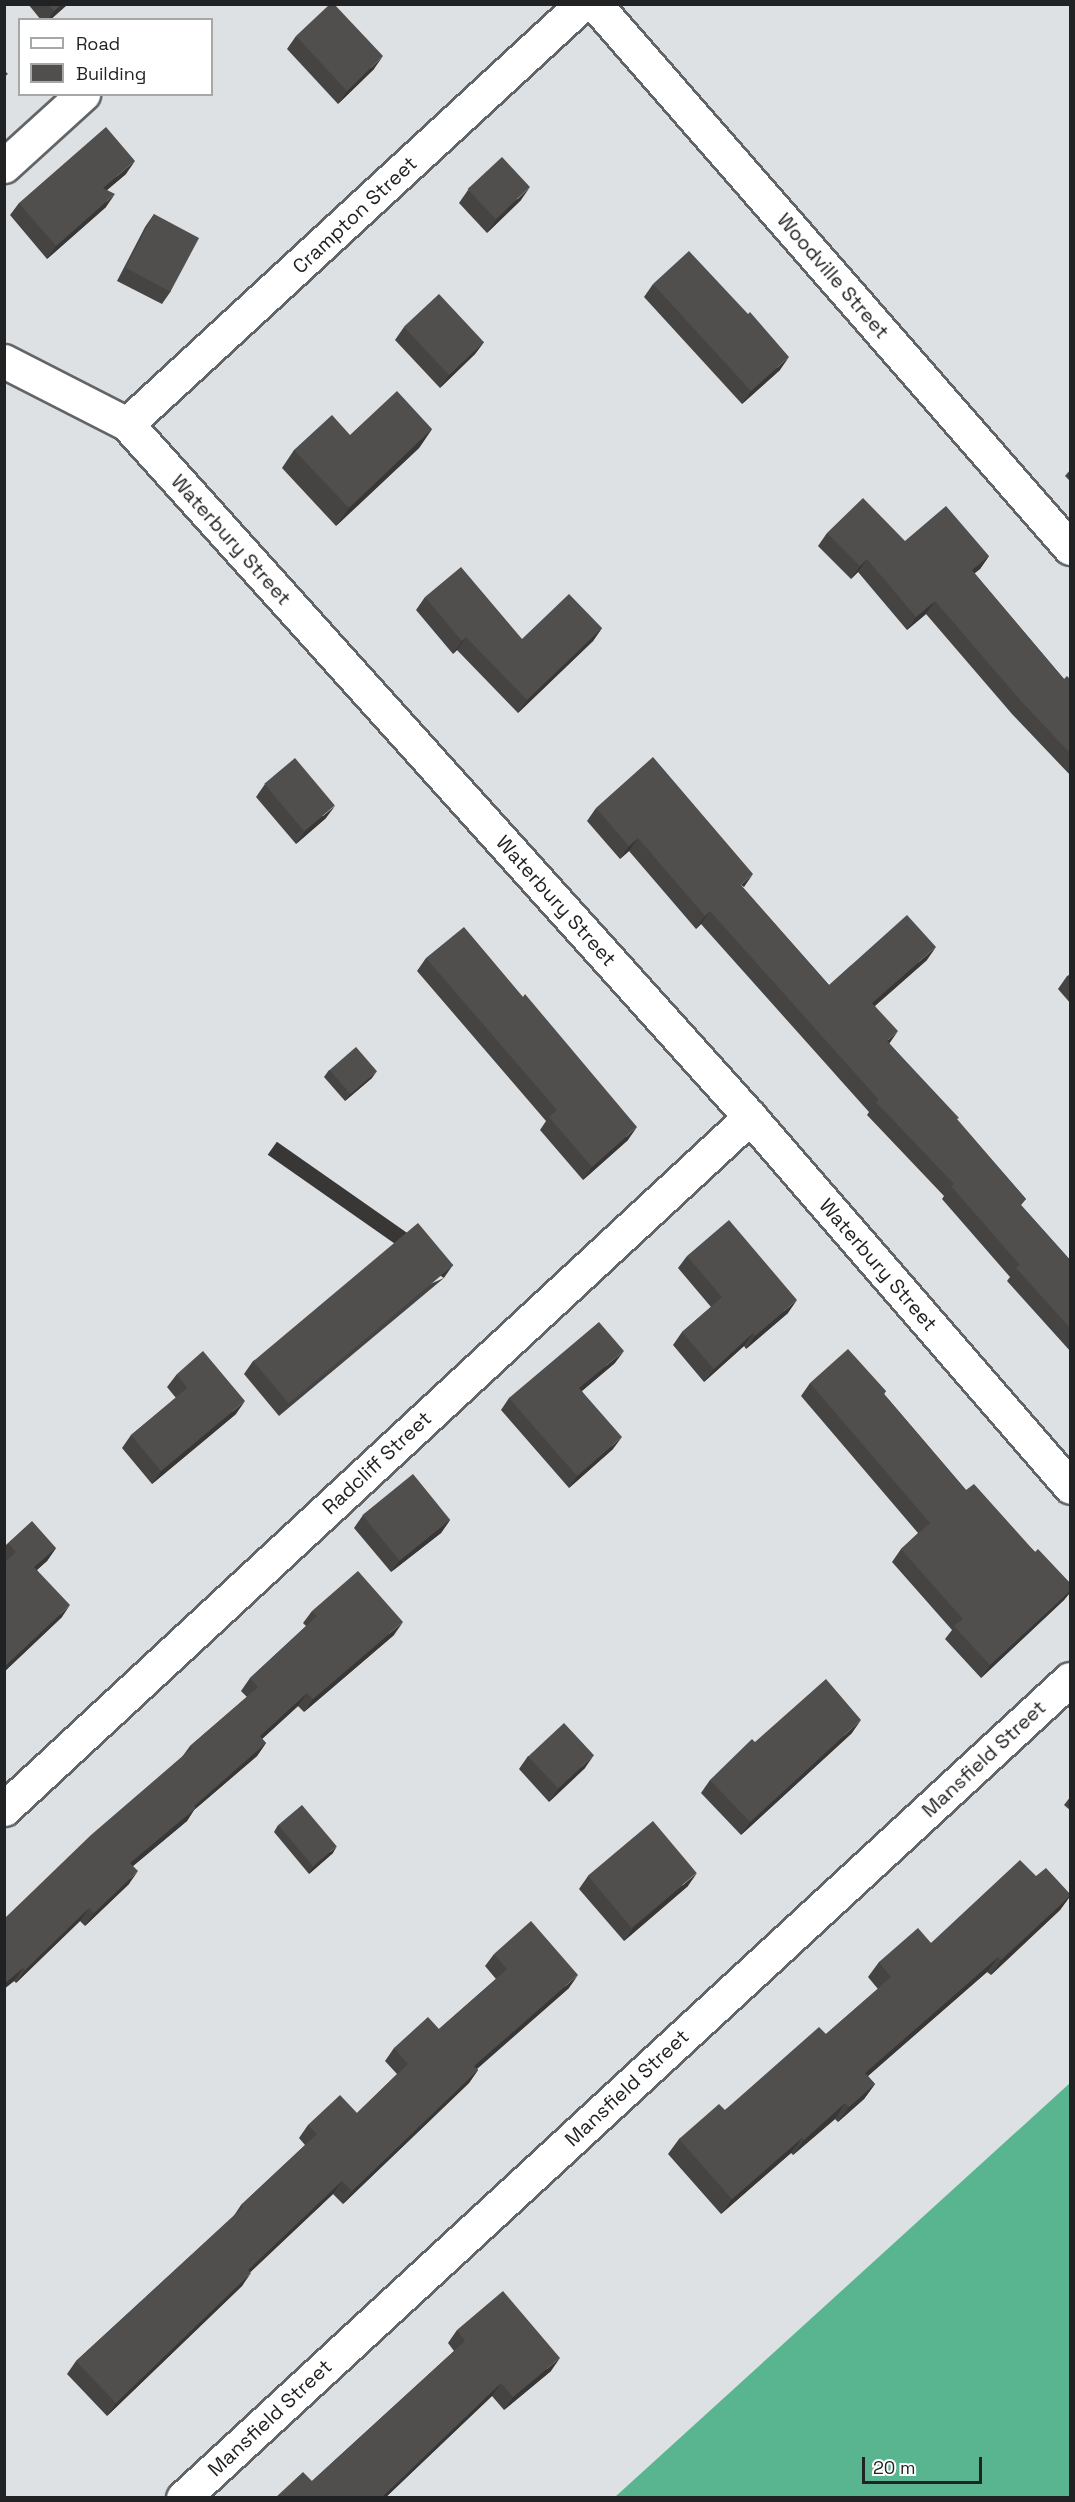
<!DOCTYPE html>
<style>
body{margin:0}
#map{position:relative;width:1075px;height:2502px;overflow:hidden;background:#dde1e3;font-family:"Space Grotesk",sans-serif}
div>[style]{position:absolute}
[style*='--x']{left:calc(var(--x)*1px);top:calc(var(--y)*1px);width:calc(var(--w)*1px);rotate:calc(var(--a)*1deg)}
.forest>*{inset:0;background:#59b58f}
.roads{filter:drop-shadow(2px 0 #626567) drop-shadow(-2px 0 #626567) drop-shadow(0 2px #626567) drop-shadow(0 -2px #626567)}
.minor>*{height:33px;margin:-16.5px;padding:0 16.5px;transform-origin:16.5px;border-radius:16.5px;background:#fff}
.wall>*{inset:0;background:#464442}
.shaded-wall>*{inset:0;background:#393736;transform-origin:0 0}
.building>*{inset:0;background:#514f4d;transform-origin:0 0}
span{translate:-50% -50%;white-space:nowrap;text-align:center;line-height:1.15;-webkit-text-stroke:6px #fff;paint-order:stroke}
.street-label{font-size:20px;color:#212223}
.frame{position:absolute;inset:0;border:6px solid #212223;pointer-events:none}
.legend{position:absolute;left:18px;top:18px;width:195px;height:78px;box-sizing:border-box;background:#fff;border:2px solid #a6a7a7;margin:0;padding:8px 10px;list-style:none;font-size:18px;color:#212223}
.legend li{display:flex;align-items:center;gap:12px;height:30px}
.legend b{width:30px;border:2px solid #a6a7a7}
.scale{position:absolute;left:862px;top:2457px;width:120px;height:27px;box-sizing:border-box;border:3px solid #212223;border-top:0;padding-left:8px;font-size:18px;line-height:21px;white-space:nowrap;color:#212223;-webkit-text-stroke:4px #fff;paint-order:stroke}
</style>
<div id="map">
<div class="forest">
<i style="clip-path:polygon(1070px 2083px,1070px 2497px,615px 2497px)"></i>
</div>
<div class="roads">
<div class="minor">
<i style="--x:595;--y:4;--w:722;--a:48.87"></i>
<i style="--x:4;--y:166;--w:107;--a:-42.3"></i>
<i style="--x:4;--y:361;--w:138;--a:27.1"></i>
<i style="--x:127;--y:424;--w:932;--a:48.04"></i>
<i style="--x:750;--y:1117;--w:489;--a:49.1"></i>
<i style="--x:127;--y:424;--w:619;--a:-42.71"></i>
<i style="--x:4;--y:1809;--w:1018;--a:-42.85"></i>
<i style="--x:183;--y:2498;--w:1207;--a:-42.72"></i>
</div>
</div>
<div class="wall">
<i style="clip-path:polygon(28px 4px,68px 4px,50px 20px,41px 20px)"></i>
<i style="clip-path:polygon(296px 36px,374px 69px,338px 104px,287px 49px)"></i>
<i style="clip-path:polygon(126px 174px,107px 190px,106px 207px,47px 259px,10px 215px,19px 203px)"></i>
<i style="clip-path:polygon(468px 190px,521px 200px,487px 233px,459px 203px)"></i>
<i style="clip-path:polygon(154px 214px,171px 291px,162px 304px,117px 281px,145px 227px)"></i>
<i style="clip-path:polygon(653px 284px,780px 370px,742px 404px,644px 297px)"></i>
<i style="clip-path:polygon(404px 327px,484px 342px,475px 354px,440px 388px,395px 340px)"></i>
<i style="clip-path:polygon(432px 429px,419px 448px,336px 526px,282px 468px,294px 450px,350px 435px)"></i>
<i style="clip-path:polygon(1071px 469px,1071px 482px,1065px 476px)"></i>
<i style="clip-path:polygon(827px 533px,905px 541px,989px 556px,980px 569px,974px 573px,1064px 679px,1071px 680px,1071px 776px,1012px 714px,926px 614px,907px 630px,858px 572px,851px 579px,818px 546px)"></i>
<i style="clip-path:polygon(425px 597px,522px 639px,602px 628px,593px 641px,518px 713px,457px 650px,453px 654px,416px 610px)"></i>
<i style="clip-path:polygon(265px 784px,326px 818px,296px 844px,256px 797px)"></i>
<i style="clip-path:polygon(596px 808px,743px 888px,829px 985px,927px 960px,875px 1006px,889px 1043px,1026px 1199px,1021px 1205px,1071px 1261px,1071px 1352px,1007px 1281px,1010px 1277px,942px 1199px,944px 1196px,867px 1115px,869px 1112px,701px 924px,696px 929px,629px 851px,620px 859px,587px 821px)"></i>
<i style="clip-path:polygon(426px 958px,523px 997px,628px 1140px,583px 1180px,540px 1130px,546px 1121px,417px 971px)"></i>
<i style="clip-path:polygon(1071px 974px,1071px 1004px,1058px 989px,1067px 976px)"></i>
<i style="clip-path:polygon(329px 1070px,372px 1078px,345px 1101px,324px 1077px)"></i>
<i style="clip-path:polygon(687px 1256px,788px 1313px,746px 1349px,744px 1346px,704px 1382px,673px 1345px,682px 1332px,711px 1307px,678px 1268px)"></i>
<i style="clip-path:polygon(444px 1278px,279px 1416px,244px 1374px,253px 1361px)"></i>
<i style="clip-path:polygon(615px 1363px,582px 1391px,613px 1449px,569px 1488px,501px 1410px,509px 1398px)"></i>
<i style="clip-path:polygon(177px 1374px,236px 1414px,152px 1484px,122px 1448px,131px 1435px,176px 1398px,167px 1387px)"></i>
<i style="clip-path:polygon(810px 1383px,886px 1391px,884px 1394px,966px 1490px,1071px 1584px,1071px 1592px,1064px 1600px,981px 1678px,945px 1639px,952px 1630px,892px 1562px,901px 1549px,918px 1533px,801px 1396px)"></i>
<i style="clip-path:polygon(363px 1515px,450px 1520px,441px 1533px,391px 1572px,354px 1528px)"></i>
<i style="clip-path:polygon(8px 1543px,56px 1548px,47px 1561px,37px 1570px,62px 1617px,4px 1672px,4px 1547px)"></i>
<i style="clip-path:polygon(312px 1611px,394px 1635px,304px 1712px,298px 1706px,262px 1739px,266px 1743px,257px 1756px,194px 1810px,187px 1821px,133px 1866px,129px 1884px,85px 1926px,80px 1921px,16px 1983px,14px 1981px,4px 1989px,4px 1919px,182px 1757px,190px 1746px,247px 1697px,241px 1691px,250px 1678px,306px 1626px,303px 1623px)"></i>
<i style="clip-path:polygon(852px 1733px,741px 1835px,701px 1793px,710px 1780px)"></i>
<i style="clip-path:polygon(528px 1756px,585px 1768px,549px 1802px,519px 1769px)"></i>
<i style="clip-path:polygon(1071px 1796px,1071px 1811px,1064px 1805px)"></i>
<i style="clip-path:polygon(278px 1825px,333px 1853px,309px 1874px,274px 1832px)"></i>
<i style="clip-path:polygon(588px 1876px,688px 1886px,624px 1941px,579px 1889px)"></i>
<i style="clip-path:polygon(1036px 1876px,1071px 1895px,1060px 1910px,991px 1975px,987px 1972px,868px 2076px,875px 2084px,864px 2099px,838px 2122px,835px 2119px,793px 2155px,791px 2153px,721px 2214px,668px 2154px,679px 2139px,725px 2110px,826px 2034px,878px 1989px,868px 1977px,879px 1962px,931px 1943px)"></i>
<i style="clip-path:polygon(494px 1954px,569px 1988px,477px 2069px,478px 2070px,469px 2083px,343px 2204px,333px 2194px,250px 2272px,242px 2286px,107px 2416px,67px 2374px,76px 2361px,233px 2217px,241px 2205px,305px 2145px,299px 2138px,308px 2125px,357px 2113px,397px 2074px,385px 2061px,394px 2048px,439px 2029px,496px 1979px,485px 1966px)"></i>
<i style="clip-path:polygon(457px 2330px,551px 2371px,504px 2410px,492px 2396px,385px 2498px,275px 2498px,312px 2481px,454px 2351px,448px 2343px)"></i>
</div>
<div class="shaded-wall">
<i style="clip-path:polygon(62px 4px,68px 4px,50px 20px,48px 20px,54px 11px)"></i>
<i style="clip-path:polygon(383px 56px,374px 69px,338px 104px,347px 91px)"></i>
<i style="clip-path:polygon(135px 161px,126px 174px,94px 201px,103px 188px)"></i>
<i style="clip-path:polygon(530px 187px,521px 200px,487px 233px,496px 220px)"></i>
<i style="clip-path:polygon(115px 194px,106px 207px,47px 259px,56px 246px)"></i>
<i style="clip-path:polygon(484px 342px,475px 354px,440px 388px,449px 375px)"></i>
<i style="clip-path:polygon(789px 357px,780px 370px,742px 404px,751px 391px)"></i>
<i style="clip-path:polygon(432px 429px,419px 448px,336px 526px,349px 508px)"></i>
<i style="clip-path:polygon(989px 556px,980px 569px,963px 583px,972px 570px)"></i>
<i style="clip-path:polygon(867px 559px,858px 572px,851px 579px,860px 566px)"></i>
<i style="clip-path:polygon(935px 601px,926px 614px,907px 630px,916px 617px)"></i>
<i style="clip-path:polygon(602px 628px,593px 641px,518px 713px,527px 700px)"></i>
<i style="clip-path:polygon(466px 637px,457px 650px,453px 654px,462px 641px)"></i>
<i style="clip-path:polygon(335px 806px,326px 818px,296px 844px,305px 831px)"></i>
<i style="clip-path:polygon(638px 838px,629px 851px,620px 859px,629px 846px)"></i>
<i style="clip-path:polygon(753px 874px,744px 887px,741px 885px)"></i>
<i style="clip-path:polygon(710px 911px,701px 924px,696px 929px,705px 916px)"></i>
<i style="clip-path:polygon(936px 947px,927px 960px,863px 1016px,872px 1003px)"></i>
<i style="clip-path:polygon(898px 1031px,889px 1044px,887px 1041px)"></i>
<i style="clip-path:polygon(377px 1071px,372px 1078px,345px 1101px,349px 1095px)"></i>
<i style="clip-path:polygon(637px 1127px,628px 1140px,583px 1180px,592px 1167px)"></i>
<i style="left:453px;top:1265px;width:16px;height:215px;rotate:125deg"></i>
<i style="clip-path:polygon(797px 1300px,788px 1313px,746px 1349px,755px 1336px)"></i>
<i style="clip-path:polygon(753px 1333px,744px 1346px,704px 1382px,714px 1369px)"></i>
<i style="clip-path:polygon(624px 1351px,615px 1363px,571px 1400px,579px 1388px)"></i>
<i style="clip-path:polygon(245px 1401px,236px 1414px,152px 1484px,161px 1471px)"></i>
<i style="clip-path:polygon(622px 1437px,613px 1449px,569px 1488px,577px 1476px)"></i>
<i style="clip-path:polygon(450px 1520px,441px 1533px,391px 1572px,400px 1560px)"></i>
<i style="clip-path:polygon(56px 1548px,47px 1561px,25px 1580px,34px 1567px)"></i>
<i style="clip-path:polygon(1071px 1590px,1064px 1600px,981px 1678px,990px 1665px)"></i>
<i style="clip-path:polygon(70px 1605px,62px 1617px,4px 1672px,4px 1667px)"></i>
<i style="clip-path:polygon(403px 1622px,394px 1635px,304px 1712px,313px 1699px)"></i>
<i style="clip-path:polygon(307px 1693px,298px 1706px,251px 1749px,260px 1736px)"></i>
<i style="clip-path:polygon(861px 1720px,852px 1733px,741px 1835px,750px 1822px)"></i>
<i style="clip-path:polygon(266px 1743px,257px 1756px,194px 1810px,187px 1821px,121px 1876px,130px 1863px)"></i>
<i style="clip-path:polygon(594px 1755px,585px 1768px,549px 1802px,558px 1789px)"></i>
<i style="clip-path:polygon(337px 1846px,333px 1853px,309px 1874px,313px 1867px)"></i>
<i style="clip-path:polygon(138px 1871px,129px 1884px,85px 1926px,94px 1913px)"></i>
<i style="clip-path:polygon(697px 1873px,688px 1886px,624px 1941px,633px 1928px)"></i>
<i style="clip-path:polygon(1071px 1895px,1060px 1910px,991px 1975px,1001px 1960px)"></i>
<i style="clip-path:polygon(89px 1908px,80px 1921px,16px 1983px,25px 1970px)"></i>
<i style="clip-path:polygon(998px 1957px,987px 1972px,854px 2088px,865px 2073px)"></i>
<i style="clip-path:polygon(23px 1968px,14px 1981px,4px 1989px,4px 1984px)"></i>
<i style="clip-path:polygon(578px 1975px,569px 1988px,465px 2079px,474px 2066px)"></i>
<i style="clip-path:polygon(478px 2070px,469px 2083px,343px 2204px,352px 2191px)"></i>
<i style="clip-path:polygon(875px 2084px,864px 2099px,838px 2122px,849px 2107px)"></i>
<i style="clip-path:polygon(845px 2103px,835px 2119px,793px 2155px,804px 2140px)"></i>
<i style="clip-path:polygon(802px 2138px,791px 2153px,721px 2214px,732px 2199px)"></i>
<i style="clip-path:polygon(342px 2181px,333px 2194px,239px 2283px,248px 2270px)"></i>
<i style="clip-path:polygon(251px 2273px,242px 2286px,107px 2416px,116px 2403px)"></i>
<i style="clip-path:polygon(560px 2358px,551px 2371px,504px 2410px,513px 2397px)"></i>
<i style="clip-path:polygon(501px 2383px,492px 2396px,385px 2498px,381px 2498px)"></i>
</div>
<div class="building">
<i style="clip-path:polygon(48px 4px,62px 4px,54px 11px)"></i>
<i style="clip-path:polygon(330px 4px,334px 4px,383px 56px,347px 91px,296px 36px)"></i>
<i style="clip-path:polygon(4px 70px,8px 74px,4px 77px)"></i>
<i style="clip-path:polygon(106px 127px,135px 161px,103px 188px,115px 194px,56px 246px,19px 203px)"></i>
<i style="left:502px;top:157px;width:41px;height:47px;rotate:47deg"></i>
<i style="left:154px;top:214px;width:51px;height:61px;rotate:28deg"></i>
<i style="clip-path:polygon(689px 251px,748px 314px,750px 312px,789px 357px,751px 391px,653px 284px)"></i>
<i style="left:439px;top:294px;width:66px;height:48px;rotate:47deg"></i>
<i style="clip-path:polygon(397px 391px,432px 429px,349px 508px,294px 450px,332px 415px,350px 435px)"></i>
<i style="clip-path:polygon(863px 498px,905px 541px,946px 506px,989px 556px,972px 570px,1064px 679px,1067px 676px,1071px 680px,1071px 754px,1021px 701px,935px 601px,916px 617px,867px 559px,860px 566px,827px 533px)"></i>
<i style="clip-path:polygon(461px 567px,522px 639px,569px 594px,602px 628px,527px 700px,466px 637px,462px 641px,425px 597px)"></i>
<i style="clip-path:polygon(653px 757px,753px 874px,741px 885px,829px 985px,907px 915px,936px 947px,872px 1003px,898px 1031px,887px 1041px,959px 1118px,957px 1119px,1026px 1199px,1020px 1204px,1071px 1261px,1071px 1329px,1016px 1268px,1020px 1265px,951px 1186px,954px 1184px,876px 1102px,879px 1100px,710px 911px,705px 916px,638px 838px,629px 846px,596px 808px)"></i>
<i style="left:295px;top:758px;width:62px;height:40px;rotate:50deg"></i>
<i style="clip-path:polygon(464px 927px,523px 997px,525px 994px,637px 1127px,592px 1167px,549px 1117px,557px 1110px,426px 958px)"></i>
<i style="left:356px;top:1047px;width:32px;height:35px;rotate:49deg"></i>
<i style="clip-path:polygon(729px 1220px,797px 1300px,755px 1336px,753px 1333px,714px 1369px,682px 1332px,722px 1297px,687px 1256px)"></i>
<i style="left:418px;top:1223px;width:55px;height:215px;rotate:50deg"></i>
<i style="clip-path:polygon(599px 1322px,624px 1351px,579px 1388px,622px 1437px,577px 1476px,509px 1398px)"></i>
<i style="clip-path:polygon(848px 1349px,886px 1391px,884px 1394px,966px 1490px,974px 1484px,1035px 1552px,1038px 1549px,1071px 1584px,1071px 1590px,990px 1665px,954px 1626px,963px 1619px,901px 1549px,930px 1523px,810px 1383px)"></i>
<i style="clip-path:polygon(203px 1351px,245px 1401px,161px 1471px,131px 1435px,187px 1388px,177px 1374px)"></i>
<i style="left:413px;top:1474px;width:59px;height:65px;rotate:51deg"></i>
<i style="clip-path:polygon(32px 1521px,56px 1548px,34px 1567px,70px 1605px,4px 1667px,4px 1563px,16px 1552px,8px 1543px)"></i>
<i style="clip-path:polygon(358px 1571px,403px 1622px,313px 1699px,307px 1693px,260px 1736px,266px 1743px,194px 1806px,196px 1808px,130px 1863px,138px 1871px,94px 1913px,89px 1908px,25px 1970px,23px 1968px,4px 1984px,4px 1919px,91px 1835px,192px 1748px,190px 1746px,258px 1687px,250px 1678px,317px 1616px,312px 1611px)"></i>
<i style="clip-path:polygon(826px 1679px,861px 1720px,750px 1822px,710px 1780px,752px 1739px,755px 1742px)"></i>
<i style="left:564px;top:1723px;width:44px;height:49px;rotate:47deg"></i>
<i style="left:302px;top:1805px;width:54px;height:31px;rotate:50deg"></i>
<i style="left:653px;top:1821px;width:68px;height:85px;rotate:50deg"></i>
<i style="clip-path:polygon(1020px 1860px,1036px 1876px,1046px 1868px,1071px 1895px,1001px 1960px,998px 1957px,865px 2073px,875px 2084px,849px 2107px,845px 2103px,804px 2140px,802px 2138px,732px 2199px,679px 2139px,719px 2104px,725px 2110px,819px 2027px,826px 2034px,891px 1977px,879px 1962px,918px 1928px,931px 1943px)"></i>
<i style="clip-path:polygon(531px 1921px,578px 1975px,474px 2066px,478px 2070px,352px 2191px,342px 2181px,248px 2270px,251px 2273px,116px 2403px,76px 2361px,243px 2207px,241px 2205px,317px 2134px,308px 2125px,340px 2095px,357px 2113px,408px 2064px,394px 2048px,428px 2017px,439px 2029px,507px 1969px,494px 1954px)"></i>
<i style="clip-path:polygon(503px 2291px,560px 2358px,513px 2397px,501px 2383px,381px 2498px,275px 2498px,303px 2472px,312px 2481px,465px 2341px,457px 2330px)"></i>
</div>
<div class="street-label">
<span style="left:355px;top:215px;rotate:-43deg">Crampton Street</span>
<span style="left:833px;top:276px;rotate:49deg">Woodville Street</span>
<span style="left:231px;top:540px;rotate:48deg">Waterbury Street</span>
<span style="left:556px;top:901px;rotate:48deg">Waterbury Street</span>
<span style="left:878px;top:1265px;rotate:49deg">Waterbury Street</span>
<span style="left:377px;top:1463px;rotate:-43deg">Radcliff Street</span>
<span style="left:984px;top:1759px;rotate:-43deg">Mansfield Street</span>
<span style="left:627px;top:2088px;rotate:-43deg">Mansfield Street</span>
<span style="left:270px;top:2418px;rotate:-43deg">Mansfield Street</span>
</div>
<div class="frame"></div>
<ul class="legend">
<li><b style="height:8px;background:#fff"></b>Road</li>
<li><b style="height:16px;background:#514f4d"></b>Building</li>
</ul>
<div class="scale">20 m</div>
</div>
